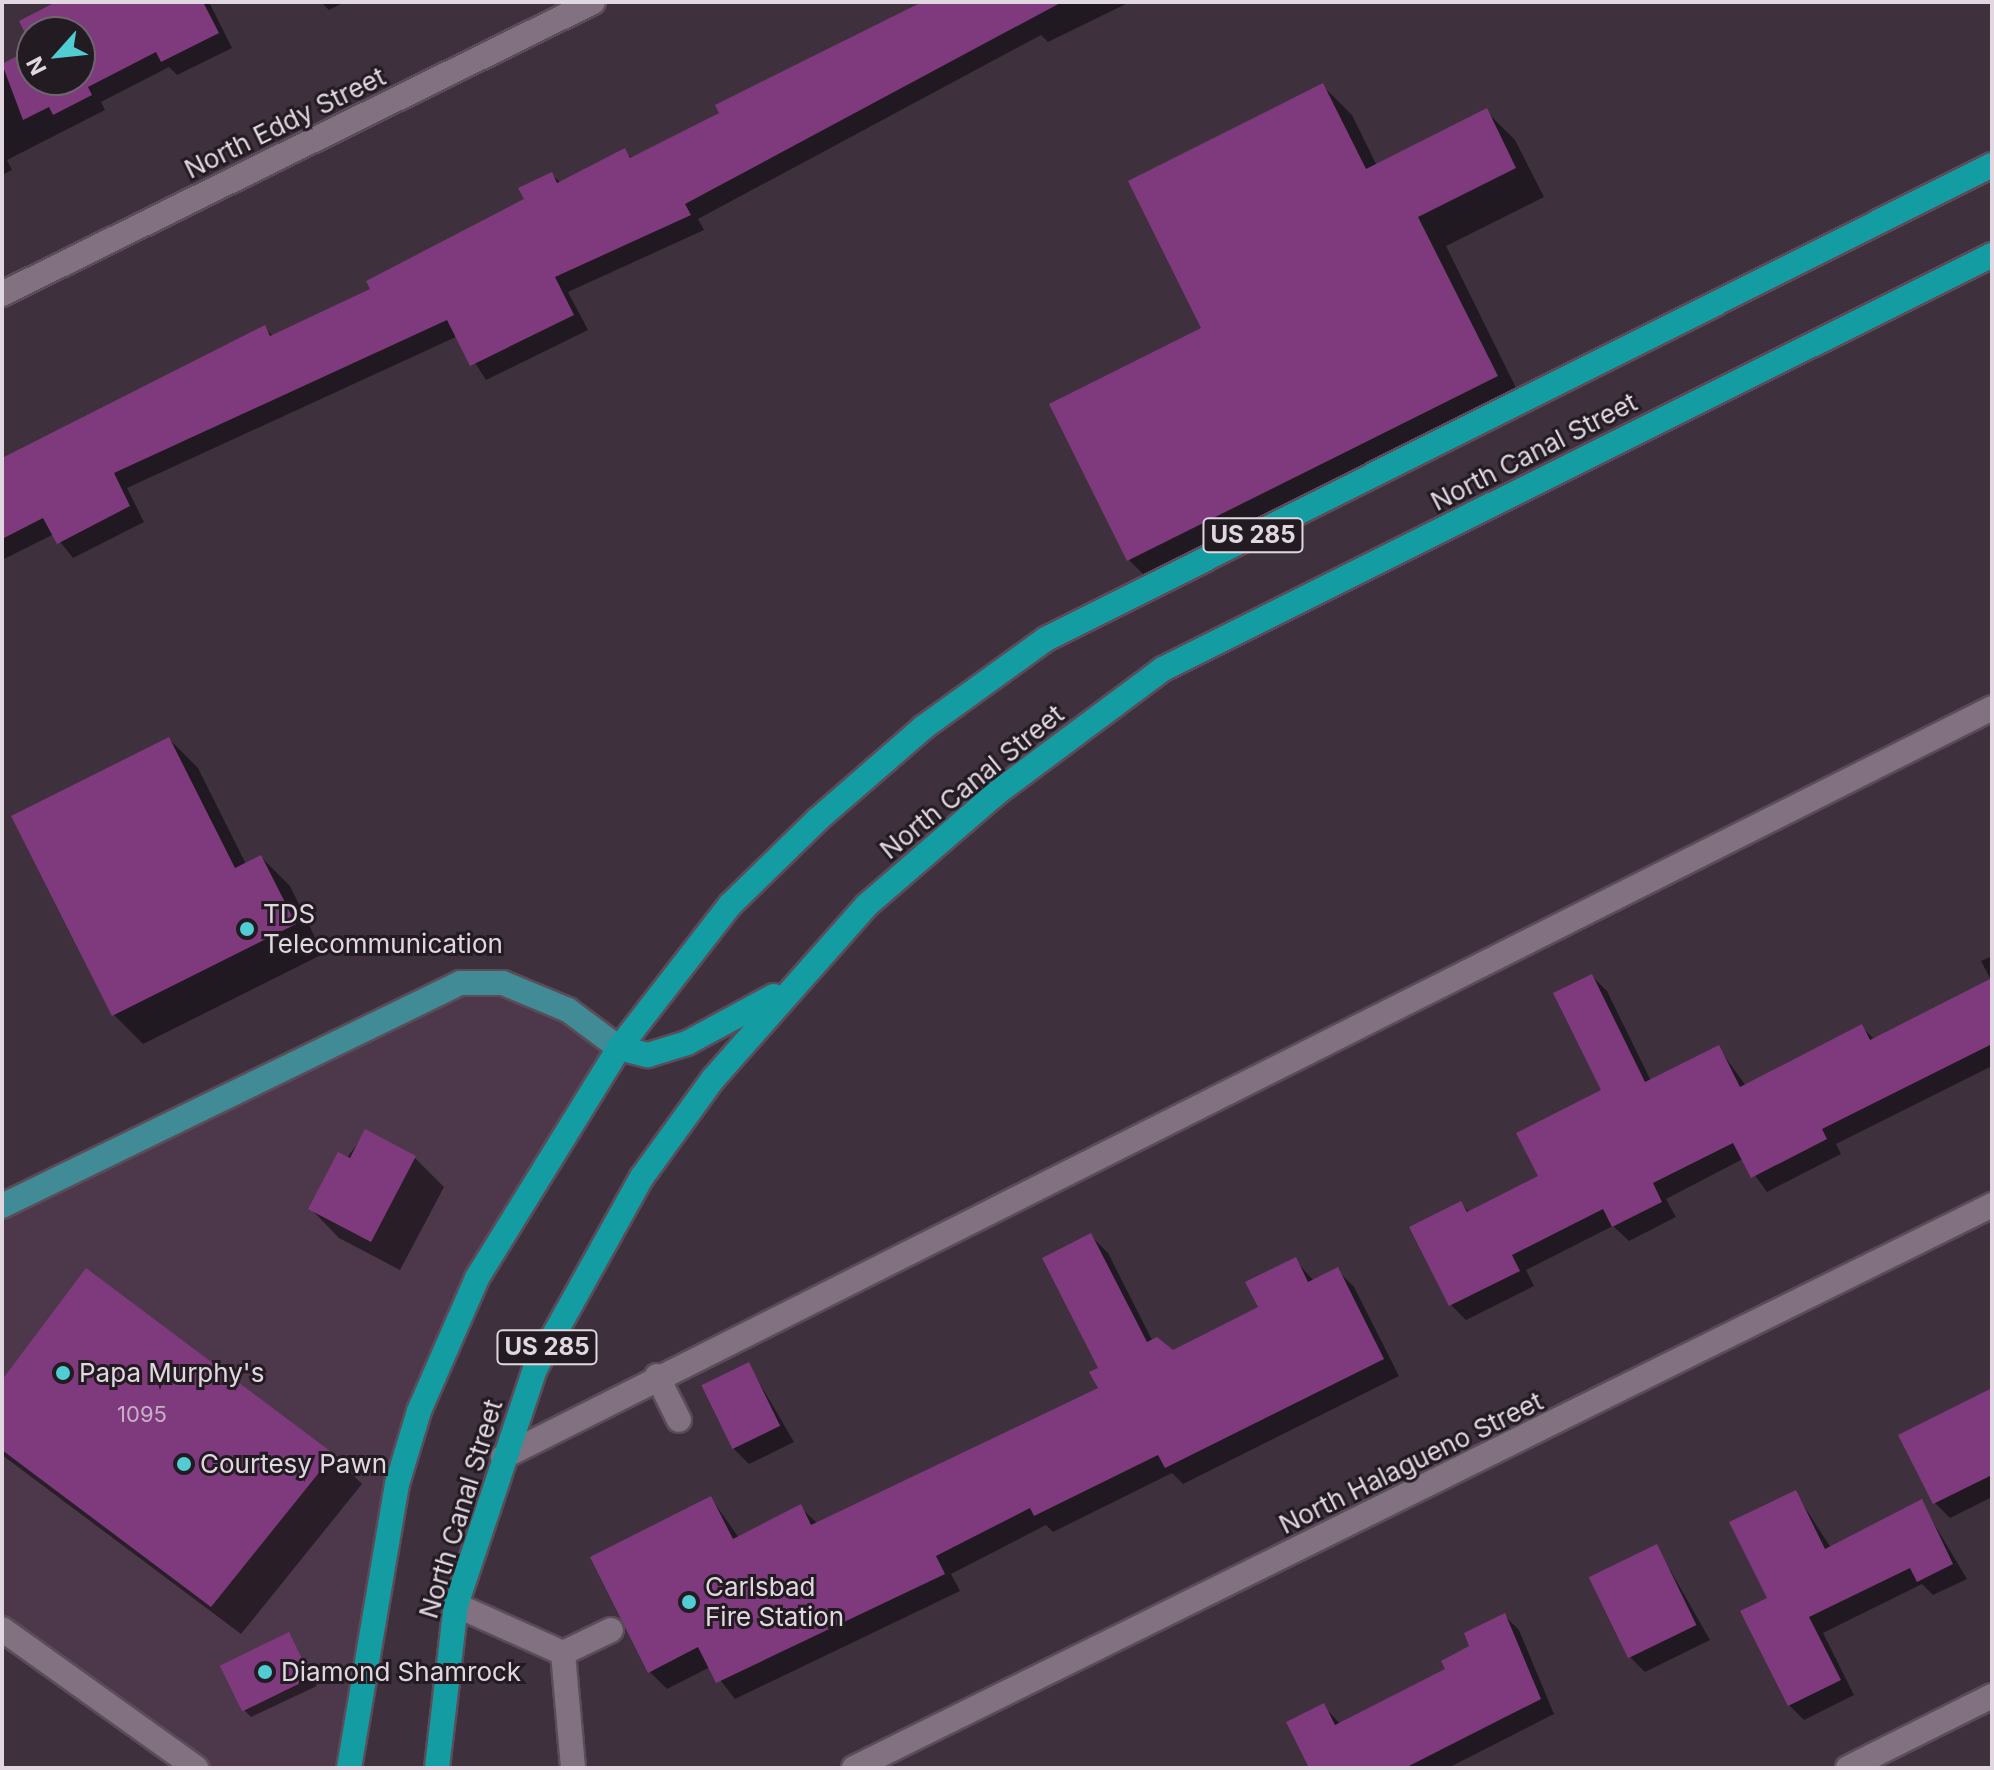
<!DOCTYPE html>
<style>
body{margin:0}
#map{position:relative;width:1994px;height:1770px;overflow:hidden;background:#3f303e;font-family:Inter,sans-serif}
div>[style]{position:absolute}
[style*='--x']{left:calc(var(--x)*1px);top:calc(var(--y)*1px);width:calc(var(--w)*1px);rotate:calc(var(--a)*1deg)}
.built>*{inset:0;background:#4d384b}
.shadow>*{inset:0;background:#0007}
.building>*{inset:0;background:#7e3a7c;transform-origin:0 0}
.roads{filter:drop-shadow(2px 0 #5a4d59) drop-shadow(-2px 0 #5a4d59) drop-shadow(0 2px #5a4d59) drop-shadow(0 -2px #5a4d59)}
.lane>*{height:24px;margin:-12px;padding:0 12px;transform-origin:12px;border-radius:12px;background:#827181}
.street>*{height:24px;margin:-12px;padding:0 12px;transform-origin:12px;border-radius:12px;background:#827181}
.primary>*{height:24px;margin:-12px;padding:0 12px;transform-origin:12px;border-radius:12px;background:#408b95}
.highway>*{height:24px;margin:-12px;padding:0 12px;transform-origin:12px;border-radius:12px;background:#149ca3}
.dots>*{width:22px;height:22px;translate:-50% -50%;box-sizing:border-box;border:4px solid #221b21;border-radius:50%}
span{translate:-50% -50%;white-space:nowrap;text-align:center;line-height:1.15;-webkit-text-stroke:6px #221b21;paint-order:stroke}
.number-label{font-size:22px;color:#c8b0c7}
.number-label span{-webkit-text-stroke-width:0}
.shield-label span{padding:2px 6px;background:#221b21;border:2px solid;border-radius:6px;-webkit-text-stroke-width:0}
.shield-label{font-size:24px;color:#e1d7e0;font-weight:700}
.street-label{font-size:26px;color:#e1d7e0}
.poi-label{font-size:26px;color:#e1d7e0}
.left{translate:0 -50%;text-align:left}
.frame{position:absolute;inset:0;border:4px solid #e1d7e0;pointer-events:none}
.north{position:absolute;left:16px;top:16px;width:80px;height:80px;box-sizing:border-box;background:#221b21;border:2px solid #6e666d;border-radius:50%;rotate:243deg;font-size:22px;font-weight:700;line-height:32px;text-align:center;color:#e1d7e0}
.north::after{content:'';display:block;margin:auto;width:28px;height:36px;background:#51ccd3;clip-path:polygon(50% 0,100% 100%,50% 72%,0 100%)}
</style>
<div id="map">
<div class="built">
<i style="clip-path:polygon(503px 983px,619px 1048px,544px 1159px,419px 1411px,349px 1768px,196px 1768px,2px 1629px,2px 1206px,419px 999px)"></i>
</div>
<div class="shadow">
<i style="clip-path:polygon(60px 2px,209px 2px,232px 48px,177px 75px,169px 67px,101px 102px,105px 110px,7px 160px,12px 170px,2px 175px,2px 66px,32px 51px,32px 80px,80px 80px,80px 32px,32px 32px,32px 43px,21px 22px)"></i>
<i style="clip-path:polygon(321px 2px,345px 2px,329px 10px)"></i>
<i style="clip-path:polygon(928px 2px,1130px 2px,1048px 42px,1041px 35px,698px 219px,704px 230px,568px 292px,588px 330px,486px 380px,458px 336px,127px 488px,144px 522px,73px 558px,54px 534px,2px 560px,2px 472px,265px 328px,273px 336px,373px 290px,527px 199px,551px 174px,561px 183px,624px 151px,633px 159px)"></i>
<i style="clip-path:polygon(1322px 85px,1352px 115px,1377px 166px,1486px 111px,1515px 140px,1544px 197px,1446px 246px,1525px 406px,1158px 589px,1129px 560px,1204px 329px)"></i>
<i style="clip-path:polygon(169px 739px,198px 768px,246px 864px,261px 857px,290px 886px,323px 954px,143px 1044px,114px 1015px,14px 816px)"></i>
<i style="clip-path:polygon(1992px 956px,1992px 1066px,1836px 1144px,1841px 1154px,1767px 1192px,1743px 1159px,1666px 1199px,1676px 1217px,1629px 1241px,1613px 1226px,1526px 1270px,1534px 1286px,1466px 1320px,1451px 1305px,1461px 1203px,1470px 1213px,1541px 1177px,1604px 1091px,1592px 976px,1607px 991px,1651px 1081px,1718px 1047px,1746px 1086px,1862px 1027px,1875px 1040px,1991px 980px,1981px 961px)"></i>
<i style="clip-path:polygon(366px 1132px,415px 1158px,444px 1187px,400px 1270px,339px 1238px,310px 1208px)"></i>
<i style="clip-path:polygon(1091px 1236px,1108px 1253px,1153px 1342px,1173px 1352px,1261px 1308px,1295px 1260px,1314px 1281px,1337px 1270px,1354px 1287px,1399px 1376px,1183px 1484px,1172px 1473px,1053px 1532px,1046px 1525px,951px 1574px,960px 1591px,735px 1699px,710px 1667px,667px 1689px,650px 1672px,711px 1498px,739px 1538px,800px 1507px,818px 1524px,1100px 1389px)"></i>
<i style="clip-path:polygon(749px 1365px,794px 1442px,749px 1464px,734px 1449px)"></i>
<i style="clip-path:polygon(2px 1384px,333px 1455px,362px 1484px,241px 1634px,2px 1455px)"></i>
<i style="clip-path:polygon(1992px 1390px,1992px 1497px,1950px 1518px,1935px 1503px)"></i>
<i style="clip-path:polygon(1795px 1492px,1831px 1548px,1921px 1502px,1967px 1579px,1933px 1595px,1922px 1584px,1823px 1633px,1854px 1695px,1804px 1720px,1789px 1705px,1770px 1599px)"></i>
<i style="clip-path:polygon(1657px 1547px,1710px 1640px,1645px 1672px,1630px 1657px)"></i>
<i style="clip-path:polygon(1504px 1615px,1519px 1630px,1554px 1714px,1448px 1768px,1311px 1768px,1323px 1705px,1341px 1725px,1448px 1670px)"></i>
<i style="clip-path:polygon(289px 1635px,317px 1686px,251px 1717px,244px 1710px)"></i>
</div>
<div class="building">
<i style="clip-path:polygon(56px 2px,203px 2px,219px 33px,161px 62px,156px 52px,88px 87px,92px 95px,53px 115px,49px 107px,23px 120px,2px 64px,32px 48px,32px 80px,80px 80px,80px 32px,32px 32px,32px 47px,19px 21px)"></i>
<i style="clip-path:polygon(922px 2px,1062px 2px,685px 204px,691px 215px,555px 277px,574px 315px,470px 366px,447px 320px,114px 473px,130px 506px,57px 544px,43px 518px,2px 539px,2px 458px,265px 325px,270px 336px,370px 289px,366px 281px,524px 199px,518px 188px,552px 172px,557px 183px,625px 148px,630px 158px,719px 113px,715px 105px)"></i>
<i style="clip-path:polygon(1323px 83px,1366px 169px,1487px 108px,1516px 168px,1418px 217px,1498px 376px,1127px 561px,1049px 404px,1201px 328px,1128px 181px)"></i>
<i style="clip-path:polygon(169px 737px,235px 868px,261px 855px,296px 924px,112px 1016px,11px 816px)"></i>
<i style="clip-path:polygon(1592px 974px,1645px 1082px,1719px 1045px,1740px 1087px,1862px 1024px,1870px 1040px,1992px 978px,1992px 1044px,1822px 1129px,1827px 1139px,1751px 1178px,1733px 1143px,1653px 1183px,1662px 1202px,1612px 1227px,1603px 1209px,1512px 1255px,1520px 1271px,1449px 1306px,1409px 1227px,1461px 1201px,1467px 1212px,1538px 1176px,1516px 1133px,1601px 1090px,1553px 993px)"></i>
<i style="clip-path:polygon(365px 1129px,416px 1156px,371px 1242px,308px 1209px,338px 1152px,350px 1158px)"></i>
<i style="clip-path:polygon(1091px 1233px,1147px 1342px,1157px 1337px,1173px 1350px,1258px 1307px,1245px 1282px,1296px 1257px,1308px 1282px,1338px 1267px,1384px 1359px,1165px 1468px,1158px 1455px,1034px 1516px,1030px 1508px,936px 1556px,945px 1574px,716px 1683px,698px 1647px,648px 1673px,590px 1557px,711px 1496px,733px 1539px,801px 1504px,811px 1525px,1098px 1388px,1089px 1372px,1098px 1368px,1042px 1258px)"></i>
<i style="clip-path:polygon(86px 1268px,334px 1454px,211px 1607px,2px 1450px,2px 1380px)"></i>
<i style="left:749px;top:1362px;width:71px;height:53px;rotate:64deg"></i>
<i style="clip-path:polygon(1992px 1388px,1992px 1475px,1933px 1504px,1898px 1435px)"></i>
<i style="clip-path:polygon(1796px 1490px,1825px 1549px,1922px 1499px,1953px 1564px,1917px 1582px,1910px 1568px,1809px 1617px,1841px 1680px,1788px 1706px,1740px 1611px,1767px 1598px,1729px 1522px)"></i>
<i style="left:1657px;top:1544px;width:90px;height:76px;rotate:64deg"></i>
<i style="clip-path:polygon(1505px 1613px,1541px 1699px,1405px 1768px,1309px 1768px,1286px 1722px,1324px 1703px,1335px 1725px,1445px 1669px,1441px 1661px,1469px 1646px,1464px 1633px)"></i>
<i style="left:289px;top:1632px;width:51px;height:77px;rotate:64deg"></i>
</div>
<div class="roads">
<div class="lane">
<i style="--x:657;--y:1376;--w:49;--a:63.4"></i>
<i style="--x:503;--y:1457;--w:1667;--a:-26.7"></i>
<i style="--x:456;--y:1605;--w:117;--a:24.2"></i>
<i style="--x:563;--y:1653;--w:115;--a:85"></i>
<i style="--x:563;--y:1653;--w:53;--a:-25.6"></i>
<i style="--x:1848;--y:1768;--w:161;--a:-26.6"></i>
</div>
<div class="street">
<i style="--x:2;--y:294;--w:659;--a:-26.29"></i>
<i style="--x:2;--y:1629;--w:239;--a:35.6"></i>
<i style="--x:854;--y:1768;--w:1270;--a:-26.32"></i>
</div>
<div class="primary">
<i style="--x:2;--y:1206;--w:509;--a:-25.96"></i>
<i style="--x:460;--y:983;--w:43;--a:0"></i>
<i style="--x:503;--y:983;--w:70;--a:22.6"></i>
<i style="--x:568;--y:1010;--w:64;--a:36.7"></i>
</div>
<div class="highway">
<i style="--x:619;--y:1048;--w:30;--a:14"></i>
<i style="--x:648;--y:1055;--w:41;--a:-17.1"></i>
<i style="--x:687;--y:1043;--w:99;--a:-28.4"></i>
<i style="--x:349;--y:1768;--w:288;--a:-80.4"></i>
<i style="--x:397;--y:1484;--w:76;--a:-73.2"></i>
<i style="--x:419;--y:1411;--w:145;--a:-66.4"></i>
<i style="--x:477;--y:1278;--w:270;--a:-58.3"></i>
<i style="--x:619;--y:1048;--w:181;--a:-52.2"></i>
<i style="--x:730;--y:905;--w:122;--a:-44.3"></i>
<i style="--x:817;--y:820;--w:142;--a:-41"></i>
<i style="--x:924;--y:727;--w:150;--a:-35.8"></i>
<i style="--x:1046;--y:639;--w:1058;--a:-26.61"></i>
<i style="--x:437;--y:1768;--w:164;--a:-83.4"></i>
<i style="--x:456;--y:1605;--w:249;--a:-71.5"></i>
<i style="--x:535;--y:1369;--w:220;--a:-60.9"></i>
<i style="--x:642;--y:1177;--w:121;--a:-54.1"></i>
<i style="--x:713;--y:1079;--w:232;--a:-48.5"></i>
<i style="--x:867;--y:905;--w:173;--a:-40.8"></i>
<i style="--x:998;--y:792;--w:206;--a:-36.7"></i>
<i style="--x:1163;--y:669;--w:927;--a:-26.54"></i>
</div>
</div>
<div class="dots">
<i style="left:247px;top:929px;background:#51ccd3"></i>
<i style="left:63px;top:1373px;background:#51ccd3"></i>
<i style="left:184px;top:1464px;background:#51ccd3"></i>
<i style="left:689px;top:1602px;background:#51ccd3"></i>
<i style="left:265px;top:1672px;background:#51ccd3"></i>
</div>
<div class="number-label">
<span style="left:142px;top:1415px">1095</span>
</div>
<div class="shield-label">
<span style="left:1253px;top:535px">US 285</span>
<span style="left:547px;top:1347px">US 285</span>
</div>
<div class="street-label">
<span style="left:285px;top:123px;rotate:-26deg">North Eddy Street</span>
<span style="left:1534px;top:452px;rotate:-27deg">North Canal Street</span>
<span style="left:972px;top:782px;rotate:-39deg">North Canal Street</span>
<span style="left:1411px;top:1463px;rotate:-26deg">North Halagueno Street</span>
<span style="left:461px;top:1509px;rotate:-73deg">North Canal Street</span>
</div>
<div class="poi-label">
<span class="left" style="left:263px;top:929px">TDS<br>Telecommunication</span>
<span class="left" style="left:79px;top:1373px">Papa Murphy's</span>
<span class="left" style="left:200px;top:1464px">Courtesy Pawn</span>
<span class="left" style="left:705px;top:1602px">Carlsbad<br>Fire Station</span>
<span class="left" style="left:281px;top:1672px">Diamond Shamrock</span>
</div>
<div class="frame"></div>
<div class="north">N</div>
</div>
